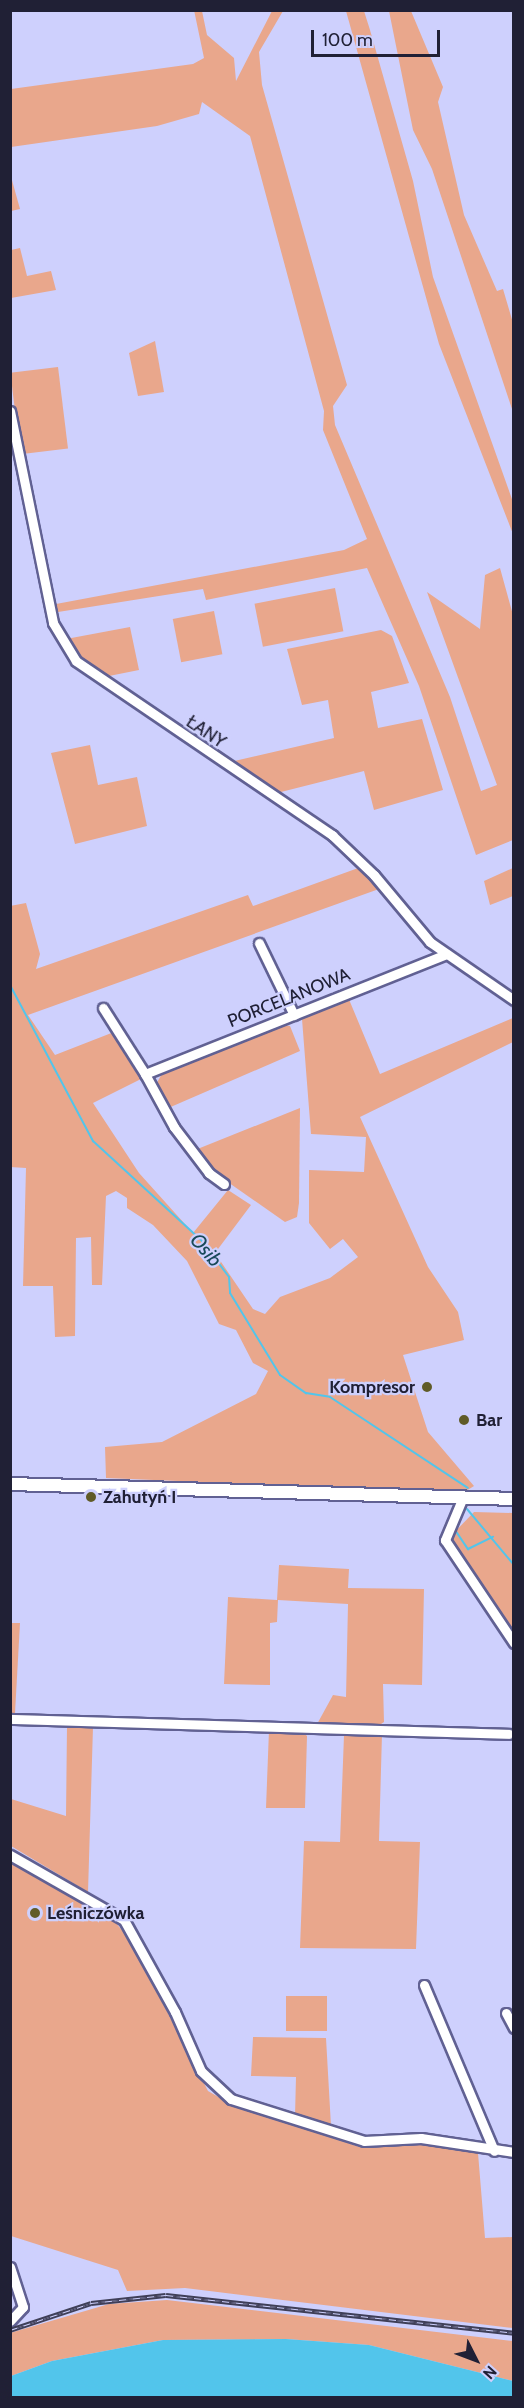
<!DOCTYPE html>
<meta charset="utf-8">
<style>
body{margin:0}
#map{position:relative;width:524px;height:2408px;overflow:hidden;background:#ced0fd;font-family:Cabin,sans-serif}
div>[style]{position:absolute}
[style*='--x']{left:calc(var(--x)*1px);top:calc(var(--y)*1px);width:calc(var(--w)*1px);rotate:calc(var(--a)*1deg)}
.green>*{inset:0;background:#e9a78c;transform-origin:0 0}
.water>*{inset:0;background:#52c5eb}
.stream>*{height:2px;margin:-1px;padding:0 1px;transform-origin:1px;border-radius:1px;background:#52c5eb}
.roads{filter:drop-shadow(2px 0 #616193) drop-shadow(-2px 0 #616193) drop-shadow(0 2px #616193) drop-shadow(0 -2px #616193)}
.minor>*{height:9px;margin:-4.5px;padding:0 4.5px;transform-origin:4.5px;border-radius:4.5px;background:#fff}
.major>*{height:12px;margin:-6px;padding:0 6px;transform-origin:6px;border-radius:6px;background:#fff}
.rail>*{height:4.5px;margin-top:-2.25px;transform-origin:0;background:repeating-linear-gradient(90deg,#ced0fd 0 7px,#3f3f58 0 14px);box-sizing:border-box;border-block:2px solid #3f3f58}
.dots>*{width:16px;height:16px;translate:-50% -50%;box-sizing:border-box;border:3px solid #ced0fd;border-radius:50%}
span{translate:-50% -50%;white-space:nowrap;text-align:center;line-height:1.15;-webkit-text-stroke:4.5px #ced0fd;paint-order:stroke}
.street-label{font-size:18px;color:#202035}
.poi-label{font-size:18px;color:#202035;font-weight:700}
.right{translate:-100% -50%;text-align:right}
.left{translate:0 -50%;text-align:left}
.water-label{font-size:20px;color:#184959;font-style:italic}
.frame{position:absolute;inset:0;border:12px solid #202035;pointer-events:none}
.north{position:absolute;left:446px;top:2330px;width:60px;height:60px;-webkit-text-stroke:4px #ced0fd;paint-order:stroke;rotate:132deg;font-size:16px;font-weight:700;line-height:24px;text-align:center;color:#202035}
.north::after{content:'';display:block;margin:auto;width:21px;height:27px;background:#202035;clip-path:polygon(50% 0,100% 100%,50% 72%,0 100%)}
.scale{position:absolute;left:311px;top:30px;width:129px;height:27px;box-sizing:border-box;border:3px solid #202035;border-top:0;padding-left:8px;font-size:18px;line-height:21px;white-space:nowrap;color:#202035;-webkit-text-stroke:4px #ced0fd;paint-order:stroke}
</style>
<div id="map">
<div class="green">
<i style="clip-path:polygon(194px 10px,202px 11px,207px 35px,234px 58px,236px 81px,272px 11px,283px 11px,259px 52px,262px 85px,347px 385px,333px 406px,335px 425px,450px 697px,481px 791px,497px 785px,427px 592px,480px 629px,485px 575px,500px 568px,513px 615px,513px 840px,476px 855px,419px 686px,367px 568px,206px 600px,203px 589px,58px 612px,56px 604px,344px 550px,367px 539px,323px 430px,324px 411px,250px 136px,202px 102px,199px 114px,157px 126px,11px 147px,11px 89px,193px 64px,204px 58px)"></i>
<i style="clip-path:polygon(346px 11px,364px 11px,370px 30px,413px 181px,433px 277px,513px 502px,513px 534px,439px 344px)"></i>
<i style="clip-path:polygon(389px 11px,411px 11px,443px 87px,438px 102px,464px 215px,497px 291px,503px 289px,513px 323px,513px 412px,432px 169px,413px 130px)"></i>
<i style="clip-path:polygon(10px 173px,20px 209px,11px 211px,10px 211px)"></i>
<i style="clip-path:polygon(20px 248px,27px 276px,51px 271px,56px 290px,11px 298px,11px 250px)"></i>
<i style="clip-path:polygon(155px 341px,164px 392px,138px 396px,129px 353px)"></i>
<i style="left:58px;top:367px;width:82px;height:48px;rotate:83deg"></i>
<i style="left:335px;top:588px;width:44px;height:82px;rotate:79deg"></i>
<i style="left:214px;top:611px;width:44px;height:42px;rotate:79deg"></i>
<i style="clip-path:polygon(130px 627px,139px 670px,104px 677px,81px 662px,66px 639px)"></i>
<i style="clip-path:polygon(381px 630px,392px 636px,409px 683px,371px 692px,378px 728px,422px 719px,443px 790px,374px 810px,364px 771px,277px 793px,230px 762px,334px 738px,328px 700px,302px 705px,287px 649px)"></i>
<i style="clip-path:polygon(90px 745px,98px 785px,137px 777px,147px 826px,75px 844px,51px 753px)"></i>
<i style="clip-path:polygon(361px 867px,379px 889px,28px 1015px,55px 1055px,114px 1032px,143px 1078px,93px 1103px,139px 1173px,193px 1233px,228px 1190px,251px 1205px,215px 1253px,253px 1309px,265px 1314px,280px 1297px,330px 1278px,358px 1257px,343px 1239px,330px 1249px,309px 1223px,309px 1170px,364px 1172px,366px 1137px,311px 1134px,302px 1019px,348px 997px,380px 1074px,513px 1018px,513px 1042px,360px 1117px,428px 1267px,458px 1312px,464px 1340px,403px 1355px,428px 1432px,474px 1486px,466px 1491px,422px 1491px,106px 1478px,105px 1447px,162px 1442px,256px 1394px,268px 1371px,253px 1363px,236px 1330px,219px 1324px,187px 1261px,153px 1225px,127px 1208px,127px 1198px,116px 1191px,106px 1196px,102px 1285px,92px 1285px,91px 1237px,76px 1238px,75px 1336px,55px 1337px,53px 1286px,23px 1286px,26px 1168px,10px 1167px,10px 906px,26px 903px,40px 954px,36px 969px,248px 895px,253px 906px)"></i>
<i style="clip-path:polygon(513px 868px,513px 896px,490px 905px,484px 881px)"></i>
<i style="clip-path:polygon(284px 1025px,290px 1026px,300px 1051px,166px 1109px,155px 1086px,163px 1072px)"></i>
<i style="clip-path:polygon(300px 1108px,299px 1203px,297px 1217px,285px 1222px,212px 1171px,195px 1150px)"></i>
<i style="clip-path:polygon(474px 1512px,513px 1513px,513px 1631px,448px 1539px)"></i>
<i style="clip-path:polygon(279px 1565px,349px 1569px,348px 1588px,424px 1589px,422px 1685px,383px 1684px,384px 1722px,375px 1728px,316px 1726px,333px 1695px,346px 1697px,348px 1604px,278px 1600px,277px 1622px,270px 1623px,270px 1685px,224px 1684px,228px 1597px,277px 1600px)"></i>
<i style="clip-path:polygon(11px 1623px,20px 1623px,15px 1713px,10px 1713px)"></i>
<i style="clip-path:polygon(67px 1726px,93px 1727px,88px 1892px,11px 1846px,11px 1799px,66px 1816px)"></i>
<i style="clip-path:polygon(269px 1730px,301px 1731px,307px 1736px,305px 1808px,266px 1808px)"></i>
<i style="clip-path:polygon(382px 1734px,379px 1841px,420px 1842px,416px 1949px,300px 1948px,304px 1841px,340px 1842px,344px 1735px)"></i>
<i style="clip-path:polygon(10px 1862px,105px 1910px,131px 1941px,208px 2091px,234px 2106px,363px 2148px,419px 2144px,478px 2153px,485px 2238px,513px 2237px,513px 2328px,185px 2288px,127px 2291px,118px 2270px,11px 2236px)"></i>
<i style="left:286px;top:1996px;width:41px;height:35px"></i>
<i style="clip-path:polygon(253px 2037px,326px 2038px,331px 2126px,295px 2116px,296px 2077px,251px 2076px)"></i>
<i style="clip-path:polygon(167px 2300px,513px 2341px,513px 2381px,369px 2345px,286px 2339px,163px 2340px,52px 2361px,11px 2376px,10px 2333px,109px 2304px)"></i>
</div>
<div class="water">
<i style="clip-path:polygon(286px 2339px,369px 2345px,513px 2381px,513px 2397px,11px 2397px,11px 2376px,52px 2361px,163px 2340px)"></i>
</div>
<div class="stream">
<i style="--x:10;--y:985;--w:177;--a:62"></i>
<i style="--x:93;--y:1141;--w:148;--a:42.5"></i>
<i style="--x:202;--y:1241;--w:45;--a:53.1"></i>
<i style="--x:229;--y:1277;--w:16;--a:86"></i>
<i style="--x:230;--y:1293;--w:96;--a:58.6"></i>
<i style="--x:280;--y:1375;--w:32;--a:35"></i>
<i style="--x:306;--y:1393;--w:24;--a:9"></i>
<i style="--x:330;--y:1397;--w:165;--a:33.4"></i>
<i style="--x:467;--y:1509;--w:73;--a:50"></i>
<i style="--x:453;--y:1527;--w:27;--a:56"></i>
<i style="--x:468;--y:1549;--w:28;--a:-26"></i>
</div>
<div class="roads">
<div class="minor">
<i style="--x:10;--y:411;--w:216;--a:78.5"></i>
<i style="--x:53;--y:623;--w:44;--a:58.8"></i>
<i style="--x:76;--y:661;--w:310;--a:34.2"></i>
<i style="--x:332;--y:835;--w:58;--a:43.6"></i>
<i style="--x:374;--y:875;--w:87;--a:50.1"></i>
<i style="--x:430;--y:942;--w:102;--a:34.6"></i>
<i style="--x:259;--y:943;--w:80;--a:64.1"></i>
<i style="--x:103;--y:1008;--w:78;--a:57.5"></i>
<i style="--x:224;--y:1184;--w:19;--a:-144"></i>
<i style="--x:209;--y:1173;--w:58;--a:-127.3"></i>
<i style="--x:174;--y:1127;--w:60;--a:-118.7"></i>
<i style="--x:145;--y:1074;--w:324;--a:-21.7"></i>
<i style="--x:463;--y:1497;--w:47;--a:112.7"></i>
<i style="--x:445;--y:1540;--w:124;--a:56.2"></i>
<i style="--x:10;--y:1719;--w:499;--a:1.7"></i>
<i style="--x:10;--y:1855;--w:131;--a:29.7"></i>
<i style="--x:124;--y:1920;--w:105;--a:61"></i>
<i style="--x:175;--y:2012;--w:64;--a:66.2"></i>
<i style="--x:201;--y:2071;--w:41;--a:43"></i>
<i style="--x:231;--y:2099;--w:139;--a:17.5"></i>
<i style="--x:364;--y:2141;--w:57;--a:-3"></i>
<i style="--x:421;--y:2138;--w:94;--a:8.6"></i>
<i style="--x:424;--y:1985;--w:180;--a:67.1"></i>
<i style="--x:506;--y:2013;--w:17;--a:62"></i>
<i style="--x:10;--y:2267;--w:42;--a:72"></i>
<i style="--x:23;--y:2307;--w:19;--a:133"></i>
</div>
<div class="major">
<i style="--x:10;--y:1484;--w:504;--a:1.7"></i>
</div>
</div>
<div class="rail">
<i style="--x:10;--y:2330;--w:85;--a:-18.4"></i>
<i style="--x:91;--y:2303;--w:75;--a:-6.1"></i>
<i style="--x:166;--y:2295;--w:350;--a:6.2"></i>
</div>
<div class="dots">
<i style="left:427px;top:1387px;background:#605b27"></i>
<i style="left:464px;top:1420px;background:#605b27"></i>
<i style="left:91px;top:1497px;background:#605b27"></i>
<i style="left:35px;top:1913px;background:#605b27"></i>
</div>
<div class="street-label">
<span style="left:206px;top:732px;rotate:34deg">ŁANY</span>
<span style="left:289px;top:998px;rotate:-22deg">PORCELANOWA</span>
</div>
<div class="poi-label">
<span class="right" style="left:415px;top:1387px">Kompresor</span>
<span class="left" style="left:476px;top:1420px">Bar</span>
<span class="left" style="left:103px;top:1497px">Zahutyń I</span>
<span class="left" style="left:47px;top:1913px">Leśniczówka</span>
</div>
<div class="water-label">
<span style="left:206px;top:1250px;rotate:49deg">Osib</span>
</div>
<div class="frame"></div>
<div class="north">N</div>
<div class="scale">100 m</div>
</div>
